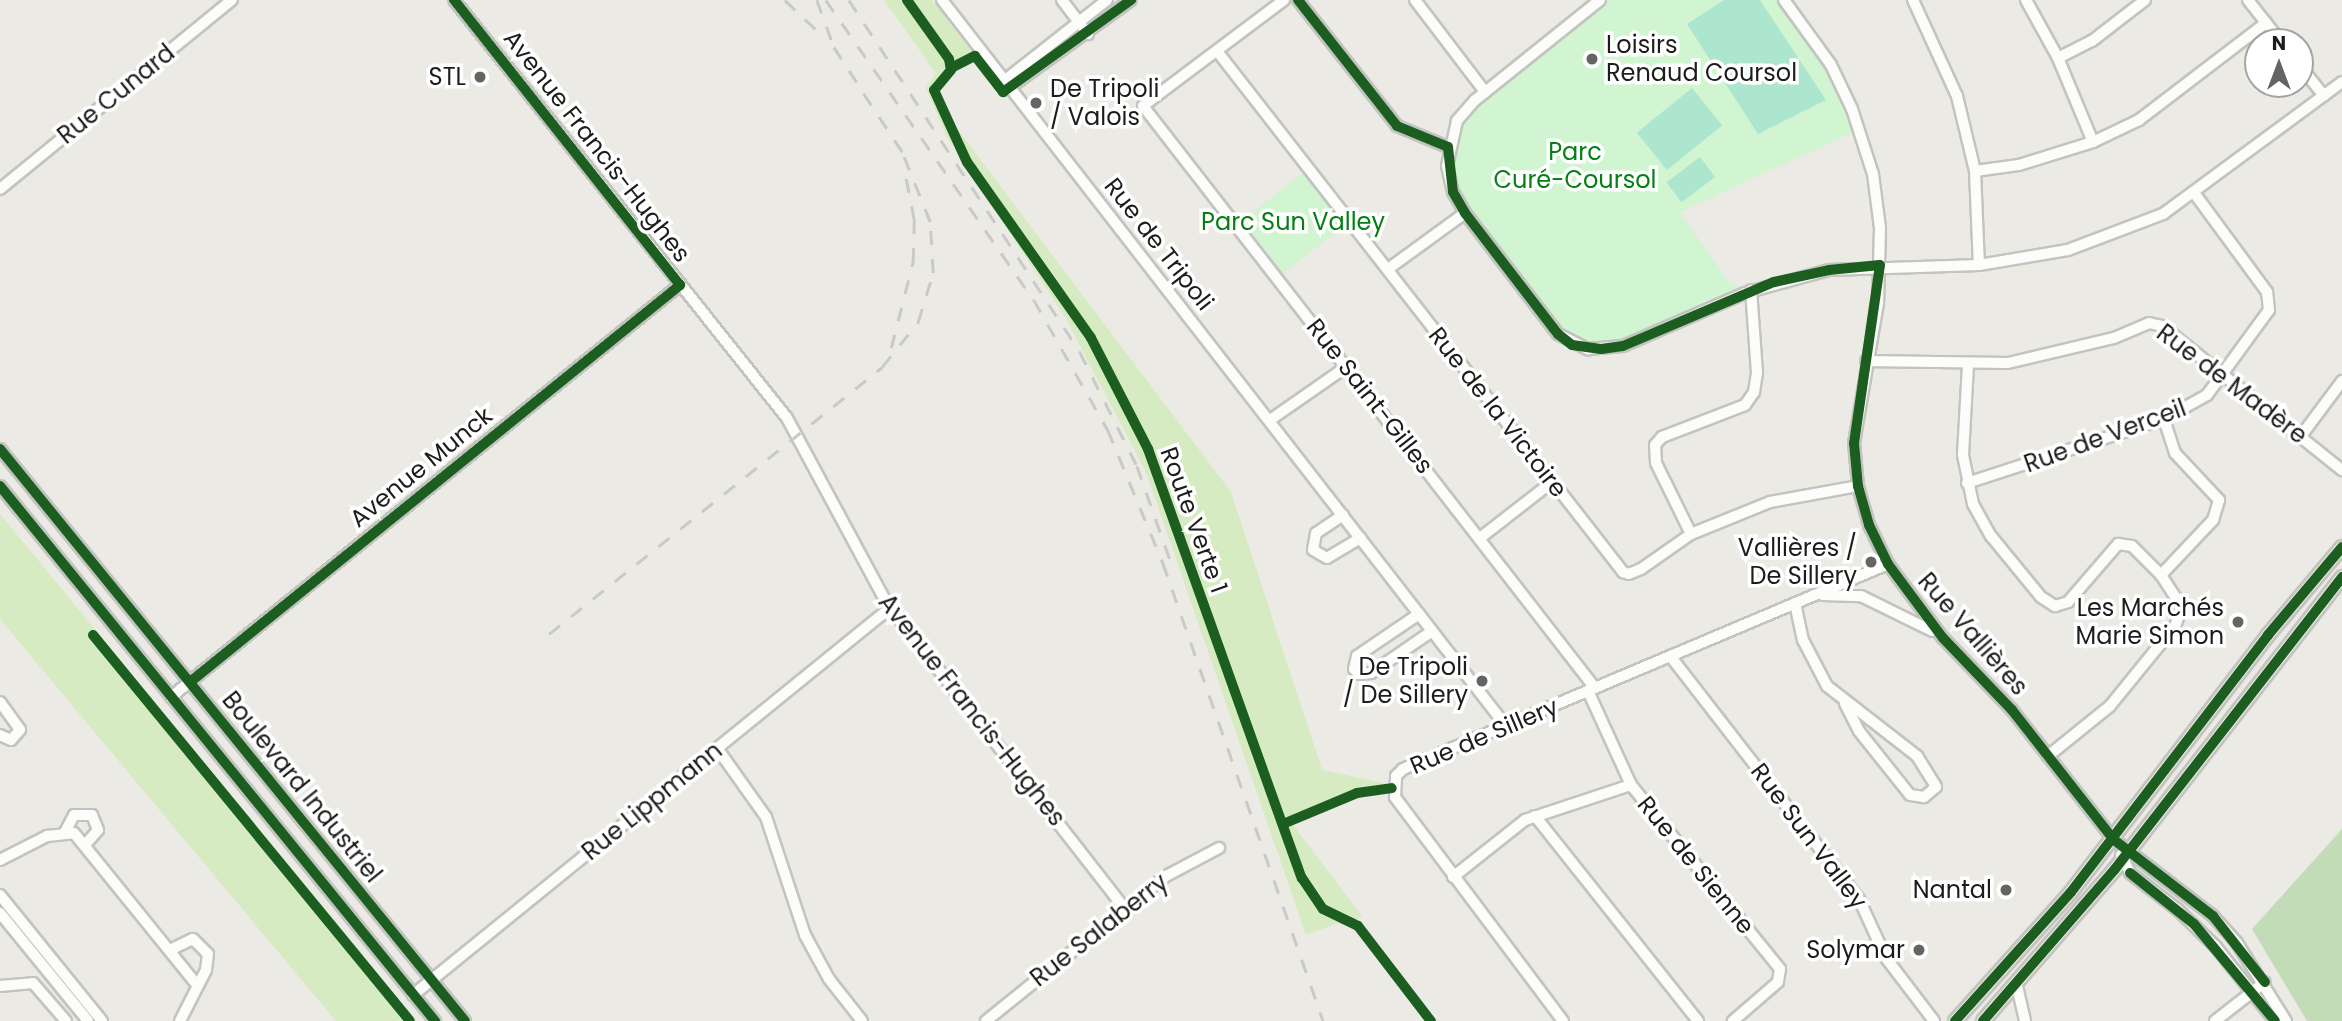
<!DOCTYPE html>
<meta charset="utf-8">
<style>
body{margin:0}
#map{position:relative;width:2342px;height:1021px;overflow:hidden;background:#ebeae4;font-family:Poppins,sans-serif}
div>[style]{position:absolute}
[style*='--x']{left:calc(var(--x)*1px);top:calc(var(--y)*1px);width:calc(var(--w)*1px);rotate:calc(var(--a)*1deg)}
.grass>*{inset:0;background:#d6ebc1}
.forest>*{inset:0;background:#c3dcb8}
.park>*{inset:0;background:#d1f4d1;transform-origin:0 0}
.pitch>*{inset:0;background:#ade6cf;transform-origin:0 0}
.roads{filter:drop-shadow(2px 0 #c3c3c0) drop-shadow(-2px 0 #c3c3c0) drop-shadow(0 2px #c3c3c0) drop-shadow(0 -2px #c3c3c0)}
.minor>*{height:10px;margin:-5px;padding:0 5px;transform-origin:5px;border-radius:5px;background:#fcfcfb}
.major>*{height:12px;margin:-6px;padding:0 6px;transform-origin:6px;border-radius:6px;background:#f0ebe3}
.rail>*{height:2.5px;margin-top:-1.25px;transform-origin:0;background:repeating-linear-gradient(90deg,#c9c9c8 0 14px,transparent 0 28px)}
.cycleway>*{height:10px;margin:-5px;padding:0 5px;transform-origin:5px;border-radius:5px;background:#1b5e20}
.dots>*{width:19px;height:19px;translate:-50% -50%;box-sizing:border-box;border:4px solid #fff;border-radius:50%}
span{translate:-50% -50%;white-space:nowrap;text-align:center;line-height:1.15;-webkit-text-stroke:7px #fff;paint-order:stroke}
.poi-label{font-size:24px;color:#1c1c1c}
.left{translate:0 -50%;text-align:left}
.right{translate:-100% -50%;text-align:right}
.street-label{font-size:24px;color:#1c1c1c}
.park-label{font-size:24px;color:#057f14}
.north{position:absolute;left:2244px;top:28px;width:70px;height:70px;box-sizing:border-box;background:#fff;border:2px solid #a4a4a4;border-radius:50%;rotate:0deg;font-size:19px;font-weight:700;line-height:28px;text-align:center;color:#1c1c1c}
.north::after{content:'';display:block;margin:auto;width:24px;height:32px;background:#646462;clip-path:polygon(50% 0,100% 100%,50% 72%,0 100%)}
</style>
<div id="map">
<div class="grass">
<i style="clip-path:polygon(884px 0,932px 0,975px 56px,936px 87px,946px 114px,1231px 492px,1322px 770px,1393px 785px,1392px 790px,1368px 794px,1293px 825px,1362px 916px,1347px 926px,1338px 923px,1306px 935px,1146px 472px,1065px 317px,947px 137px,926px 88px,936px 73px)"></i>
<i style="clip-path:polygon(0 514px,343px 931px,416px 1021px,336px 1021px,0 619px)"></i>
</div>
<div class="forest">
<i style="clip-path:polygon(2342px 829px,2342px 1021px,2307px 1021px,2252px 929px)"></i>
</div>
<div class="park">
<i style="clip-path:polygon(1600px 0,1784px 0,1804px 24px,1852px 109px,1854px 132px,1680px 212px,1730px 284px,1751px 290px,1623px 346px,1572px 345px,1453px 192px,1448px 147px,1457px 121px)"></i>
<i style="left:1309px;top:168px;width:67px;height:91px;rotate:52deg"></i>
</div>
<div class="pitch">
<i style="clip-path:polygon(1724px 0,1760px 0,1826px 100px,1758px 134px,1687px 24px)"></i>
<i style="left:1692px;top:88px;width:48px;height:71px;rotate:51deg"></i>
<i style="left:1700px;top:157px;width:25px;height:42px;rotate:53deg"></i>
</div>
<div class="roads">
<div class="minor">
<i style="--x:454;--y:0;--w:534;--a:51.46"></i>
<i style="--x:787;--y:418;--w:209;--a:61.7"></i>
<i style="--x:886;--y:602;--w:389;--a:52.1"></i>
<i style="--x:942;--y:0;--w:919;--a:52.16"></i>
<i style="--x:1062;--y:0;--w:43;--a:52.6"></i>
<i style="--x:1284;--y:0;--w:176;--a:143.1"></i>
<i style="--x:1143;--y:106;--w:737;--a:52.17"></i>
<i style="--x:1298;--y:0;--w:160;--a:51.8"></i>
<i style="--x:1397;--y:126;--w:55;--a:22.4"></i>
<i style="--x:1415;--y:0;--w:116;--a:52.7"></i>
<i style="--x:1600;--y:0;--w:160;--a:141.3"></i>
<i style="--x:1475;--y:100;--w:28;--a:131"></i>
<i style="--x:1457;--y:121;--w:46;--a:102.5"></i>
<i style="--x:1447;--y:166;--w:27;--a:77"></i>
<i style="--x:1453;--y:192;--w:24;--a:60"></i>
<i style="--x:1465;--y:213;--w:153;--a:52.5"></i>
<i style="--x:1558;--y:334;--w:34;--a:27"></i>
<i style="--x:1588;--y:349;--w:35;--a:-5"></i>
<i style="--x:1623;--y:346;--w:133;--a:-23.5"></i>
<i style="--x:1745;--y:293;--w:87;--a:-15.3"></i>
<i style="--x:1829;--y:270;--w:150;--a:-1.9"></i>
<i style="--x:1979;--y:265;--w:90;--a:-9.6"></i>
<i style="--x:2068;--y:250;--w:102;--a:-20.8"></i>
<i style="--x:2163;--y:214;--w:222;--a:-36.4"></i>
<i style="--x:1784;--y:0;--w:80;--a:54.1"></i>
<i style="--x:1831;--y:65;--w:49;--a:64.5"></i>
<i style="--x:1852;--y:109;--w:68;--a:72.1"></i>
<i style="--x:1873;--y:174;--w:54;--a:82.6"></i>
<i style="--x:1880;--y:228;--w:75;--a:91.5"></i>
<i style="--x:1878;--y:303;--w:142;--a:99.7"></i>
<i style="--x:1854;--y:443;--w:43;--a:84.7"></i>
<i style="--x:1858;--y:486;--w:41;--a:74.2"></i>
<i style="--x:1869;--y:525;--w:43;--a:64"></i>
<i style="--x:1888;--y:564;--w:92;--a:53.4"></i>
<i style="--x:1943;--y:638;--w:100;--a:46.2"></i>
<i style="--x:2012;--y:710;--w:164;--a:51.9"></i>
<i style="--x:2113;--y:839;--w:126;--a:37.6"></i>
<i style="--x:2213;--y:916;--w:36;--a:48"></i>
<i style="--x:2237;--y:943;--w:92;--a:57.9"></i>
<i style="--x:1913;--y:0;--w:106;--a:65.4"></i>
<i style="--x:1957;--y:96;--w:77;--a:76.5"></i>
<i style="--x:1975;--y:171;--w:94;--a:87.6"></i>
<i style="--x:2026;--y:0;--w:66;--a:61.1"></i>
<i style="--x:2058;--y:58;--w:91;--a:67.4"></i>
<i style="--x:2248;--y:0;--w:53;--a:51.8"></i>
<i style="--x:1217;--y:51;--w:661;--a:52.07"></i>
<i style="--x:1623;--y:572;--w:6;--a:18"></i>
<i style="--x:1629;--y:574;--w:13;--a:-23"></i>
<i style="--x:1641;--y:569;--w:61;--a:-35"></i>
<i style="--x:1691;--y:534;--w:85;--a:-22.1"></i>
<i style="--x:1770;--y:502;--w:89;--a:-10.3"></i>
<i style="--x:2058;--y:58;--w:38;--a:-27"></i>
<i style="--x:2092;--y:41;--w:67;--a:-37.7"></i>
<i style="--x:2300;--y:66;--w:38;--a:51"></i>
<i style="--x:1004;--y:81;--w:131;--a:-38.2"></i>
<i style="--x:1009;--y:88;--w:150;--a:-35.8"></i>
<i style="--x:1975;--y:171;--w:44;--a:-7.8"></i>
<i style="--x:2019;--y:165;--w:77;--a:-17.3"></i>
<i style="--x:2093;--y:142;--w:51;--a:-25.6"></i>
<i style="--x:2139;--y:120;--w:160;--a:-37.4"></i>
<i style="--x:0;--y:189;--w:299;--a:-39.2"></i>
<i style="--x:1388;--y:269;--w:95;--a:-36"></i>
<i style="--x:1866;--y:361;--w:142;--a:0.8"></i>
<i style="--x:2008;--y:363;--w:109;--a:-13.3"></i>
<i style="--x:2114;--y:338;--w:38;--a:-23"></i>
<i style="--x:2149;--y:323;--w:13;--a:13"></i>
<i style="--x:2162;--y:326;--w:231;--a:38.7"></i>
<i style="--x:1968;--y:365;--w:90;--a:93.2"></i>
<i style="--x:1963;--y:455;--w:50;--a:78.5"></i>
<i style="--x:1973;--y:504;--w:37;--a:61"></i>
<i style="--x:1991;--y:536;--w:79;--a:50.7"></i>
<i style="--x:2041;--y:597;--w:17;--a:33"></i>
<i style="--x:2055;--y:606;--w:14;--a:-17"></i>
<i style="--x:2068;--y:602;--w:77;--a:-49.2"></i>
<i style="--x:2118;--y:544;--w:14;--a:8"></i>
<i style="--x:2132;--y:546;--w:41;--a:45"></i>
<i style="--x:2161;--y:575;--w:38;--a:57"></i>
<i style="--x:2182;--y:607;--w:20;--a:110"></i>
<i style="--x:2175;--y:626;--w:103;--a:129.1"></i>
<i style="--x:2110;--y:706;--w:80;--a:141.1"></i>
<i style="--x:1270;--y:420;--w:93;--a:-34.9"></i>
<i style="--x:2301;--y:436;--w:69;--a:-53.3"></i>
<i style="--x:0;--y:449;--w:737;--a:50.89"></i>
<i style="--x:1967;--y:483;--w:207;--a:-18"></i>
<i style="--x:2164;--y:419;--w:49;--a:-29.2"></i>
<i style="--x:2207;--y:395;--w:105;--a:-53.9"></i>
<i style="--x:2269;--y:310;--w:18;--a:-96"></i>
<i style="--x:2267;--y:292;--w:122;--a:-126.3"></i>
<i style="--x:0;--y:486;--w:690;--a:50.89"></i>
<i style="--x:1343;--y:515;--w:32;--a:146"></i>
<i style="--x:1316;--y:533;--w:17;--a:100"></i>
<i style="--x:1313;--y:550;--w:16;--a:30"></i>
<i style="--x:1327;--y:558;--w:39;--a:-31"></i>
<i style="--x:1691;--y:534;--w:79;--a:-116.2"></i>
<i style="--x:1656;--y:463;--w:18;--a:-93"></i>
<i style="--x:1655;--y:445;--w:11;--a:-49"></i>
<i style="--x:1662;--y:437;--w:89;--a:-21.1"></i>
<i style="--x:1745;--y:405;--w:16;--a:-55"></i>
<i style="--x:1754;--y:392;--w:19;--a:-81"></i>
<i style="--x:1757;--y:373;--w:83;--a:-94.1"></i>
<i style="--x:1480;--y:538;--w:91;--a:-37.9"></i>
<i style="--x:2161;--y:575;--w:76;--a:-46.6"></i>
<i style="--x:2213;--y:520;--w:21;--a:-73"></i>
<i style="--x:2219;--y:500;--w:64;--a:-133.1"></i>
<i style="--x:2175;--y:453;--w:36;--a:-108"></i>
<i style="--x:1823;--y:595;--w:38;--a:2"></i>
<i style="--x:1861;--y:596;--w:79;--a:26.2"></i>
<i style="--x:1795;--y:603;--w:38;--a:78"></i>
<i style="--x:1803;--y:640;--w:52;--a:62.4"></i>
<i style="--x:1827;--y:686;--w:114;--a:37.9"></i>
<i style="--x:1917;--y:756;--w:36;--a:58"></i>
<i style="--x:1936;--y:787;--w:16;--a:140"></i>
<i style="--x:1924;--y:797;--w:14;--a:-172"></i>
<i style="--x:1910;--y:795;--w:82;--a:-128.6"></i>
<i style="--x:1859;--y:731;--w:31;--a:-117"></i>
<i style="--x:1419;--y:614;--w:75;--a:145.9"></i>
<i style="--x:1357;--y:656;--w:13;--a:103"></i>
<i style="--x:1354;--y:669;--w:7;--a:45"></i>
<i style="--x:1359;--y:674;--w:12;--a:-5"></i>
<i style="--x:1371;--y:673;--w:74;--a:-34.5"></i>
<i style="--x:1671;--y:657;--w:306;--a:52.2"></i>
<i style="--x:1859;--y:899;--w:65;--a:65.4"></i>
<i style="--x:1886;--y:958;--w:79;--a:52.7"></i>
<i style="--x:1588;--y:691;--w:103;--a:65.4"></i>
<i style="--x:1631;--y:785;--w:237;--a:51"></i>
<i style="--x:1780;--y:969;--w:13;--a:99"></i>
<i style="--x:1778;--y:982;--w:60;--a:139.1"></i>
<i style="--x:171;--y:697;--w:655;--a:-38.99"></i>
<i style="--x:0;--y:702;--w:34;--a:54"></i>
<i style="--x:20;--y:730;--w:13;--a:132"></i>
<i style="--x:11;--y:740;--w:12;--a:-156"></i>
<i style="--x:717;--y:748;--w:85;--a:54.6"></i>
<i style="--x:766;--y:817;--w:124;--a:71.7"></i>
<i style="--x:805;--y:935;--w:50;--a:61.4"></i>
<i style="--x:829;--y:979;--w:53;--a:51.8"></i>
<i style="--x:1535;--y:816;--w:262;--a:51.5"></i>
<i style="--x:65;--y:832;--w:19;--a:-62"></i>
<i style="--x:74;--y:815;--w:18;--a:0"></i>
<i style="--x:92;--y:815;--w:16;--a:68"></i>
<i style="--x:98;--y:830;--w:20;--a:131"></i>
<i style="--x:2121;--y:855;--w:20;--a:63"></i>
<i style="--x:2130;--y:873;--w:61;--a:37.6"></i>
<i style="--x:2178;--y:910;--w:53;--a:44.2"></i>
<i style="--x:2216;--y:947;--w:95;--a:51.4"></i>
<i style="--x:0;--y:860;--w:53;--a:-27.1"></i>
<i style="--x:47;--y:836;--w:27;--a:-6"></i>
<i style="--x:74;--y:833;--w:196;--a:51"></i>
<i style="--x:1453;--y:877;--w:92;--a:-38.4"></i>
<i style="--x:1525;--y:820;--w:112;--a:-18.3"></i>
<i style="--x:0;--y:895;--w:162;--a:51"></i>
<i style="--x:0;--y:913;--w:139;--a:50.8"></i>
<i style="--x:170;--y:950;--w:25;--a:-26"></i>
<i style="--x:193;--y:939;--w:21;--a:45"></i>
<i style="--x:208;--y:954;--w:16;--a:97"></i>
<i style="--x:206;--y:970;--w:57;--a:117"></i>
<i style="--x:0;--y:986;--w:33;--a:-5"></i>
<i style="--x:33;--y:983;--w:50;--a:49"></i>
<i style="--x:2017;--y:986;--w:36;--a:77"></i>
<i style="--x:413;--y:995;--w:614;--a:-39.05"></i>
<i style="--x:986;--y:1021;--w:231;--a:-38.9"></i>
<i style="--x:1166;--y:876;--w:60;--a:-27.8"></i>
<i style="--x:1563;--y:1021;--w:280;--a:-126.9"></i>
<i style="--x:1395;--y:797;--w:21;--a:-87"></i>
<i style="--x:1396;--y:776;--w:10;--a:-45"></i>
<i style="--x:1403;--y:769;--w:527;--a:-22.91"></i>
<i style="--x:2215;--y:1021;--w:63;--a:-38"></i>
</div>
<div class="major">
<i style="--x:1955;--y:1021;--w:173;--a:-48"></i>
<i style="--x:2071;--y:892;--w:324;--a:-52.5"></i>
<i style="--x:2268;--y:635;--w:115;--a:-49.9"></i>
<i style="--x:1983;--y:1021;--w:201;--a:-49"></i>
<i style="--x:2115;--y:869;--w:370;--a:-52.1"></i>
</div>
</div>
<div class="rail">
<i style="--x:785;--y:0;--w:55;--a:43.5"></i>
<i style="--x:817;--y:0;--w:50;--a:70.1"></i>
<i style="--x:834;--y:47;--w:51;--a:56.9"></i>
<i style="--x:826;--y:0;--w:365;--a:55.3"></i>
<i style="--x:1034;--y:300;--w:150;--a:60.4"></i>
<i style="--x:1108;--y:430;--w:144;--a:67.5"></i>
<i style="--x:1163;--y:563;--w:485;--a:70.7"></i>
<i style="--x:849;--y:0;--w:421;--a:56.7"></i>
<i style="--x:1080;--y:352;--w:127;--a:63.4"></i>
<i style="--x:1137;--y:466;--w:99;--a:70.5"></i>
<i style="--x:891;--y:348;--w:89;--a:-75.7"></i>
<i style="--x:913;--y:262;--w:42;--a:-88.6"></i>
<i style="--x:914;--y:220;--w:47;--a:-101.1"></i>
<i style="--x:549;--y:634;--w:427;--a:-38.7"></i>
<i style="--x:882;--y:367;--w:58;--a:-51.3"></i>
<i style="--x:918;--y:322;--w:51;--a:-73"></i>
<i style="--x:933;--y:273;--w:51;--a:-93.4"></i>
<i style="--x:930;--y:222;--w:75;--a:-111.8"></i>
<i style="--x:902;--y:152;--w:82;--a:-123.5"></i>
</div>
<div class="cycleway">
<i style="--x:907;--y:0;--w:72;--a:54.6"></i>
<i style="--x:949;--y:59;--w:11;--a:80"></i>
<i style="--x:951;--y:70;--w:26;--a:130"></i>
<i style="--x:934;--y:90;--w:79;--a:65.4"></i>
<i style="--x:967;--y:162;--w:215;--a:54.8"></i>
<i style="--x:1091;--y:338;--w:125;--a:62.8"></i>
<i style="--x:1148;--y:449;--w:456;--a:70.3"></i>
<i style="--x:1302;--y:878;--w:37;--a:56"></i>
<i style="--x:1323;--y:909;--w:39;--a:26"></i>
<i style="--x:1358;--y:926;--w:120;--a:52.5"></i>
<i style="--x:1298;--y:0;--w:160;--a:51.8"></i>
<i style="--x:1397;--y:126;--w:55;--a:22.4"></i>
<i style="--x:1448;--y:147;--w:45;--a:83.7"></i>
<i style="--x:1453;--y:192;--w:24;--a:60"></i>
<i style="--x:1465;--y:213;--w:153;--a:52.5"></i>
<i style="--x:1558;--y:334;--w:18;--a:38"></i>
<i style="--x:1572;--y:345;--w:29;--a:8"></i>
<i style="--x:1601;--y:349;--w:22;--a:-8"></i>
<i style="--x:1623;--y:346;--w:164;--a:-23"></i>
<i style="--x:1774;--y:282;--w:56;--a:-12.3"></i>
<i style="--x:1829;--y:270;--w:51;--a:-5.6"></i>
<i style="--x:1880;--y:265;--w:180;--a:98.3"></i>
<i style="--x:1854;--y:443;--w:43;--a:84.7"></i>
<i style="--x:1858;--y:486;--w:41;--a:74.2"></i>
<i style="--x:1869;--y:525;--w:43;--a:64"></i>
<i style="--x:1888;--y:564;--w:92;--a:53.4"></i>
<i style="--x:1943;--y:638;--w:100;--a:46.2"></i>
<i style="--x:2012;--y:710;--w:164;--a:51.9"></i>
<i style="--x:2113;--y:839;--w:126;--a:37.6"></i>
<i style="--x:2213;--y:916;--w:84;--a:51.8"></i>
<i style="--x:951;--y:68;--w:27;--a:-27"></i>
<i style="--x:975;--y:56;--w:46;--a:52.1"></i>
<i style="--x:1003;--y:92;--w:158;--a:-35.7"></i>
<i style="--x:0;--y:449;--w:737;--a:50.89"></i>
<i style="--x:0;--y:486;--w:690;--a:50.89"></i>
<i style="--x:93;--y:635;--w:499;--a:50.6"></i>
<i style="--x:190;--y:682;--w:631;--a:-39.01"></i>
<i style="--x:680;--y:285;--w:364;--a:-128.4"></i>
<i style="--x:1283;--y:824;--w:80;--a:-22.7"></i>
<i style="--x:1357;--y:793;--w:35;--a:-8"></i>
<i style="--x:2130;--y:873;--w:82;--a:38.6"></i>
<i style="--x:2194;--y:924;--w:126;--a:50.1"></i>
<i style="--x:1955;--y:1021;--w:173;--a:-48"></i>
<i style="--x:2071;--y:892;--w:324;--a:-52.5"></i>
<i style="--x:2268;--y:635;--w:115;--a:-49.9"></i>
<i style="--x:1983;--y:1021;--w:201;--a:-49"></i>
<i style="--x:2115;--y:869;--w:370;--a:-52.1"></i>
</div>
<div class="dots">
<i style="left:1592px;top:59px;background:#646462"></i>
<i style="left:480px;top:77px;background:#646462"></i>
<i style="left:1036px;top:103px;background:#646462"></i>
<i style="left:1871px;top:562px;background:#646462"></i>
<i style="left:2238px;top:622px;background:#646462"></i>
<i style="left:1482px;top:681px;background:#646462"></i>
<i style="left:2006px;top:890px;background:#646462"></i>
<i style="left:1919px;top:950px;background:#646462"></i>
</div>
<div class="poi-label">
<span class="left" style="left:1606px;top:59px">Loisirs<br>Renaud Coursol</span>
<span class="right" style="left:466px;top:77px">STL</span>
<span class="left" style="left:1050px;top:103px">De Tripoli<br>/ Valois</span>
<span class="right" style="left:1857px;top:562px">Vallières /<br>De Sillery</span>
<span class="right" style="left:2224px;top:622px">Les Marchés<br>Marie Simon</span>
<span class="right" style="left:1468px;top:681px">De Tripoli<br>/ De Sillery</span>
<span class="right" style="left:1992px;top:890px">Nantal</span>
<span class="right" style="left:1905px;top:950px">Solymar</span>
</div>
<div class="street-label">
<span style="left:116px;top:94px;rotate:-39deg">Rue Cunard</span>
<span style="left:597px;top:146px;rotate:52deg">Avenue Francis-Hughes</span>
<span style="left:1159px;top:244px;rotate:52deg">Rue de Tripoli</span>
<span style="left:2232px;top:384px;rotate:37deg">Rue de Madère</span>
<span style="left:1370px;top:396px;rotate:52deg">Rue Saint-Gilles</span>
<span style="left:1498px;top:412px;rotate:52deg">Rue de la Victoire</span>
<span style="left:2105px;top:436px;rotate:-20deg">Rue de Verceil</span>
<span style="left:421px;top:467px;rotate:-39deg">Avenue Munck</span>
<span style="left:1194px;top:520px;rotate:70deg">Route Verte 1</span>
<span style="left:1973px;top:634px;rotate:49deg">Rue Vallières</span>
<span style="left:972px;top:710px;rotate:52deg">Avenue Francis-Hughes</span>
<span style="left:1484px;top:736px;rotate:-23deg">Rue de Sillery</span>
<span style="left:302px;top:787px;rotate:51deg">Boulevard Industriel</span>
<span style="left:652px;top:801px;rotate:-39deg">Rue Lippmann</span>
<span style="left:1809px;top:836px;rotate:53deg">Rue Sun Valley</span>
<span style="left:1696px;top:865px;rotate:51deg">Rue de Sienne</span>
<span style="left:1099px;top:930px;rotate:-38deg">Rue Salaberry</span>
</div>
<div class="park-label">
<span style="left:1575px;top:166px">Parc<br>Curé-Coursol</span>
<span style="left:1293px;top:222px">Parc Sun Valley</span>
</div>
<div class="north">N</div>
</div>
